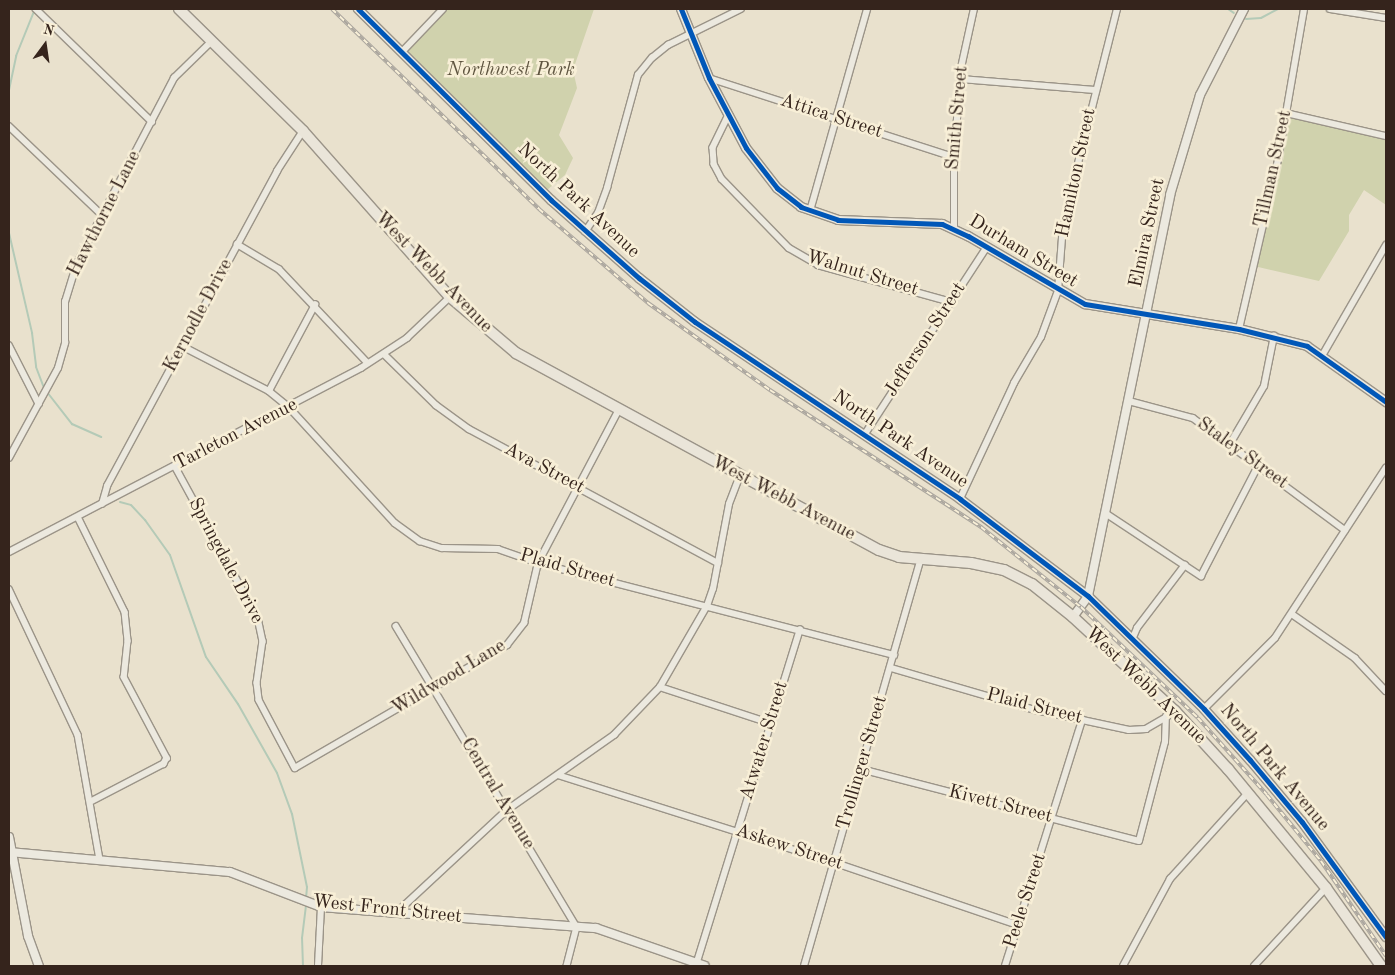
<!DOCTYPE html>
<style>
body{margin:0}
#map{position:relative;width:1395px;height:975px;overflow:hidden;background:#e9e1cd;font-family:"Old Standard TT",serif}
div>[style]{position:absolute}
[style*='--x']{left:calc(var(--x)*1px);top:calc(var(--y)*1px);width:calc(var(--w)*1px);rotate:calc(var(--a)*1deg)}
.green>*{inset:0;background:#d0d2ad}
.stream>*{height:2px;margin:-1px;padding:0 1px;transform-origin:1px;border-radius:1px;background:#b4cab7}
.roads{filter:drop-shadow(1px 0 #9b9488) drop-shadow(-1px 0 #9b9488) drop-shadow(0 1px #9b9488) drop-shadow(0 -1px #9b9488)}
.street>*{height:5.5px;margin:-2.75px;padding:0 2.75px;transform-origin:2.75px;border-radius:2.75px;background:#ece9df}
.secondary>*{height:8px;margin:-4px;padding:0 4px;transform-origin:4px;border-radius:4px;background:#ece9df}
.highway>*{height:10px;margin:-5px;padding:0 5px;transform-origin:5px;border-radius:5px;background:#eae5d9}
.rail>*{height:4px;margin-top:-2px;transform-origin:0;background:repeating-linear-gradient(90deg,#f8efd7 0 5.5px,#aba69e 0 11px);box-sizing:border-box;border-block:1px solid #aba69e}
.cycleway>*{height:5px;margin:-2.5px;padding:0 2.5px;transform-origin:2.5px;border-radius:2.5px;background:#0057b8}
span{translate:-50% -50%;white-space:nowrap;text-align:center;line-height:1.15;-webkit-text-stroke:5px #f8efd7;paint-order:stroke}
.park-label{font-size:19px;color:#5e543f;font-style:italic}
.street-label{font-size:19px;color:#35241c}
.frame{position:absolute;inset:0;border:10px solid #35241c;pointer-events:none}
.north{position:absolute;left:20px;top:20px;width:50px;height:50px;-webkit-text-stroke:4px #f8efd7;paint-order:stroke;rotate:14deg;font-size:14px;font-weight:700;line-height:20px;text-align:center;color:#35241c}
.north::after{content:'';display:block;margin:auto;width:18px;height:22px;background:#35241c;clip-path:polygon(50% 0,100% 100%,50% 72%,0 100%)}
</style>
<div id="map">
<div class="green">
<i style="clip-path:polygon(446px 9px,594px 9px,573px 70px,577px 88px,559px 135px,573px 158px,565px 175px,547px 190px,406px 51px)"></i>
<i style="clip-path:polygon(1292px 117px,1386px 140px,1386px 205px,1364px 190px,1349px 215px,1349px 231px,1319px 281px,1254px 266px,1287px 121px)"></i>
</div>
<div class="stream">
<i style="--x:1228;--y:9;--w:7;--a:34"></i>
<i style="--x:1246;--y:19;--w:15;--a:-4"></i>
<i style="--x:1261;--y:18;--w:19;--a:-28"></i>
<i style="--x:9;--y:90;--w:35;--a:-78"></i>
<i style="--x:16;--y:56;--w:51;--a:-68"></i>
<i style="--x:9;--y:233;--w:103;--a:77"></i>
<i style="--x:32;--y:333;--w:34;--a:83"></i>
<i style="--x:36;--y:367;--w:22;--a:69"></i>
<i style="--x:47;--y:392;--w:41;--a:52"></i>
<i style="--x:72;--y:424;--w:32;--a:24"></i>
<i style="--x:120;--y:502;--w:11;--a:15"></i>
<i style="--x:131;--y:505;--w:21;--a:47"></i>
<i style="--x:145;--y:520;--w:43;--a:54.5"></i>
<i style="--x:170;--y:555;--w:108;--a:70.6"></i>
<i style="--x:206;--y:657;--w:57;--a:55.8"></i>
<i style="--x:238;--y:704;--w:79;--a:60.5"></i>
<i style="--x:277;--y:773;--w:44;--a:69.9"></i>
<i style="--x:292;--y:814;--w:75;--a:78.4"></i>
<i style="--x:307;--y:887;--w:12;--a:95"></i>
<i style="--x:303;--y:966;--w:28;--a:-92"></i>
<i style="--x:302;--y:938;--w:34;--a:-83"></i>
</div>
<div class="roads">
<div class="street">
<i style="--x:36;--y:9;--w:162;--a:44.2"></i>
<i style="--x:1330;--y:9;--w:57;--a:9.1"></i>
<i style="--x:402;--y:52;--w:59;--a:-46.4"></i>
<i style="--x:709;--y:78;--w:257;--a:17.9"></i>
<i style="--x:961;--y:79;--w:134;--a:4.7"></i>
<i style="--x:1286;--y:113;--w:103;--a:13"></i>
<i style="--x:728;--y:117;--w:34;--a:116"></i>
<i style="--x:713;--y:148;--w:16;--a:86"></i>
<i style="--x:714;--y:164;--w:17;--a:62"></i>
<i style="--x:722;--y:179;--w:96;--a:45.8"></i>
<i style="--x:789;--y:248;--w:34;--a:30"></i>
<i style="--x:818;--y:265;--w:138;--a:15.5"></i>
<i style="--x:9;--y:126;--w:129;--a:43.7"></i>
<i style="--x:810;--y:211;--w:210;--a:-74.2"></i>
<i style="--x:954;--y:228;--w:71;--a:-90"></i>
<i style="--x:954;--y:157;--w:89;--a:-85.5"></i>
<i style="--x:961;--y:68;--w:60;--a:-77.6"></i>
<i style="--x:585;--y:232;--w:23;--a:-56"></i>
<i style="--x:598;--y:213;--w:27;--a:-70"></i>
<i style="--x:607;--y:188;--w:117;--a:-74.7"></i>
<i style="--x:638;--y:75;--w:22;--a:-51"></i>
<i style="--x:652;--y:58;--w:21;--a:-39"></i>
<i style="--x:668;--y:45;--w:81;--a:-26.3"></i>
<i style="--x:237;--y:244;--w:49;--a:30.8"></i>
<i style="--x:279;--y:269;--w:129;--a:46.6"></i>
<i style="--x:1239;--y:329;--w:173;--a:-77"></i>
<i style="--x:1278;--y:160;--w:153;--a:-80.2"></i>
<i style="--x:9;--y:345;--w:66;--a:63"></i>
<i style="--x:182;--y:346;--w:98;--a:27.3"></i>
<i style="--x:269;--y:391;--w:26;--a:39"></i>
<i style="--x:289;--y:407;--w:157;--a:47.6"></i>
<i style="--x:395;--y:523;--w:31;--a:36"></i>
<i style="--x:420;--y:541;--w:23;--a:18"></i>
<i style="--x:442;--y:548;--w:56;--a:1"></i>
<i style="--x:498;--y:549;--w:42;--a:19.3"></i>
<i style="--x:538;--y:563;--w:368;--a:14.5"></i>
<i style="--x:384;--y:354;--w:73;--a:44.4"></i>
<i style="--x:436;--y:405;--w:41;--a:36"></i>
<i style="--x:469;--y:429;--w:283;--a:28.3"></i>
<i style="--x:1322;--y:356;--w:128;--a:-60"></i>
<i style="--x:269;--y:391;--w:98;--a:-61.9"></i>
<i style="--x:1129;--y:401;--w:66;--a:14.9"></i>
<i style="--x:1193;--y:418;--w:189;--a:36.4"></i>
<i style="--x:865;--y:434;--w:223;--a:-56.9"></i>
<i style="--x:1230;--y:444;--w:67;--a:-59.6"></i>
<i style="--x:1264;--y:386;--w:51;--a:-78.7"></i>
<i style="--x:9;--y:458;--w:102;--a:-61.4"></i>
<i style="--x:58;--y:368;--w:26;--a:-74"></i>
<i style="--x:65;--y:343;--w:41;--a:-90"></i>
<i style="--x:65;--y:302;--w:41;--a:-72.9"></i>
<i style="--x:77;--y:263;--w:209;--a:-62.3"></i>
<i style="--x:174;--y:78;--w:53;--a:-44.2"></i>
<i style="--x:175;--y:466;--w:173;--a:61.4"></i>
<i style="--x:258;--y:618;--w:24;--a:78"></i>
<i style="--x:263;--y:641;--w:42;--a:98.1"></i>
<i style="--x:257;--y:683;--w:17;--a:83"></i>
<i style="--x:259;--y:700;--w:77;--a:62.1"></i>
<i style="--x:295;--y:768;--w:245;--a:-30.1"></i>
<i style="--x:507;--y:645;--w:28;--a:-52"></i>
<i style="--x:524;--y:623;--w:62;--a:-76.9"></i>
<i style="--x:538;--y:563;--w:172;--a:-62.2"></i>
<i style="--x:960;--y:499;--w:128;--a:-65"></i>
<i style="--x:1014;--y:383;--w:53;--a:-59.6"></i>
<i style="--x:1041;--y:337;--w:49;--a:-69.7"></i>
<i style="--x:1058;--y:291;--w:53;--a:-85.7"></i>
<i style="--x:1062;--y:238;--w:44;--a:-79.5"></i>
<i style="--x:1070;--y:195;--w:192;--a:-75.8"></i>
<i style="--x:102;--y:504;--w:19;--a:-74"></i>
<i style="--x:107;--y:486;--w:358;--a:-61.6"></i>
<i style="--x:277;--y:171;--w:48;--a:-57"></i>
<i style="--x:1107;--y:514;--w:113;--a:33.4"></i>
<i style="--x:1201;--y:576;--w:124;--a:-62.6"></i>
<i style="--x:78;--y:517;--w:106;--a:63.7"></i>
<i style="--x:125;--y:612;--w:29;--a:84"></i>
<i style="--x:128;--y:641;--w:36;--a:96"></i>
<i style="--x:124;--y:677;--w:92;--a:62"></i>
<i style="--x:167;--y:758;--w:7;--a:117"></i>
<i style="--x:164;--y:764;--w:82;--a:152.5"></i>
<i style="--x:9;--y:552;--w:397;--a:-27.6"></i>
<i style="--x:361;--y:368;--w:55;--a:-33.1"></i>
<i style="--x:407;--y:338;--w:59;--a:-43.6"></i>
<i style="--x:9;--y:589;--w:161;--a:64.7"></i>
<i style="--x:78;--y:735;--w:127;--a:80"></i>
<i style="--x:1292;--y:614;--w:77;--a:34.9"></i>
<i style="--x:1355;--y:658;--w:45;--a:46.8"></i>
<i style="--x:396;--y:626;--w:351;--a:59"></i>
<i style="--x:577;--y:927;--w:40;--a:104.4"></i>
<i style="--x:1132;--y:640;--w:13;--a:-67"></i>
<i style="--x:1137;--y:628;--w:79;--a:-52.7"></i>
<i style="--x:891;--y:668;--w:151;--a:16.2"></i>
<i style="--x:1036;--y:710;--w:95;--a:12.1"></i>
<i style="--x:1129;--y:730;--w:17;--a:-3"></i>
<i style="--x:1146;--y:729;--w:24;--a:-30"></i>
<i style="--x:660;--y:687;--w:116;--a:18.1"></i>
<i style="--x:1204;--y:709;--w:100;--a:-45"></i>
<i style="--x:1275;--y:638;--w:203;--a:-56.9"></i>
<i style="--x:861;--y:769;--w:287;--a:14.5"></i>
<i style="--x:1139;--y:841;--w:102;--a:-75.3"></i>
<i style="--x:1165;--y:742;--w:25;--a:-88"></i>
<i style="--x:558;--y:775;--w:288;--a:17.6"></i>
<i style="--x:833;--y:862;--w:195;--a:18.8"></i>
<i style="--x:395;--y:914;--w:153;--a:-42.9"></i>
<i style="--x:507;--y:810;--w:131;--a:-35"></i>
<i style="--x:614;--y:735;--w:66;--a:-46.2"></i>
<i style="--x:660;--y:687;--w:94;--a:-59.9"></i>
<i style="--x:707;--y:606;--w:18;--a:-71"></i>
<i style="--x:713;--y:589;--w:86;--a:-79.3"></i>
<i style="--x:729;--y:504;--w:30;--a:-69"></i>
<i style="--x:696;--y:965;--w:351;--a:-72.8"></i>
<i style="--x:318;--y:966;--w:59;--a:-87.1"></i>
<i style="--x:804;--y:966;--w:423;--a:-74"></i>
<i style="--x:1005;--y:966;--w:258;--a:-72.6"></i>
<i style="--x:1123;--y:966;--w:99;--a:-61.6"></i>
<i style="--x:1170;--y:879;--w:116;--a:-47.8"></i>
<i style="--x:1254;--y:966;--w:106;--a:-47.3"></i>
</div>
<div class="secondary">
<i style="--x:358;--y:9;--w:272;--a:44.7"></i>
<i style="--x:551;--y:200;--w:118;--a:41.6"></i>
<i style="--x:639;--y:278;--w:71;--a:38.2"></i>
<i style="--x:695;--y:322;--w:319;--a:33.7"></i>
<i style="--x:960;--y:499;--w:161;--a:37.2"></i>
<i style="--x:1088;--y:596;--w:162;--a:44.2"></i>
<i style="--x:1204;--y:709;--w:69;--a:48"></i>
<i style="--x:1250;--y:760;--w:81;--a:50"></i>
<i style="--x:1302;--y:822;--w:142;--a:53.9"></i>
<i style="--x:681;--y:9;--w:74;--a:67.9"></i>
<i style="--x:709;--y:78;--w:79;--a:62.1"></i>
<i style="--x:746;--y:148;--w:51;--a:52.2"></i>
<i style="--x:777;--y:188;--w:31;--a:38"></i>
<i style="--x:801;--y:207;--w:39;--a:19"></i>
<i style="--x:838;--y:220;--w:104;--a:2.2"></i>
<i style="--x:942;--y:224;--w:29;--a:25"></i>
<i style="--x:968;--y:236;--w:135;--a:30.2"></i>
<i style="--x:1085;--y:304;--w:156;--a:9.2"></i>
<i style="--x:1239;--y:329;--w:70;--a:14"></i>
<i style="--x:1307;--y:346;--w:97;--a:35.3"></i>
<i style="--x:1073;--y:617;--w:26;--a:-54"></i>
<i style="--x:1088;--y:596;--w:409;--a:-78.4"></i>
<i style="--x:1170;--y:195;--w:104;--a:-73.3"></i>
<i style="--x:1200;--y:95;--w:97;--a:-62.9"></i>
<i style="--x:9;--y:837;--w:101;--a:79.1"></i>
<i style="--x:28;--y:936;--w:32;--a:70"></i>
<i style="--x:9;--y:852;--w:222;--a:5.2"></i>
<i style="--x:230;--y:872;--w:97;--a:21"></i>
<i style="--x:321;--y:907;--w:276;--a:4.4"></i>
<i style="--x:596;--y:928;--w:115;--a:19.2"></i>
</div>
<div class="highway">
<i style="--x:179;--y:9;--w:174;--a:44.5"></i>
<i style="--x:303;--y:131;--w:222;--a:48.5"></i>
<i style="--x:450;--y:297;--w:87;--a:40.3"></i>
<i style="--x:516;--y:353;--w:413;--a:28.5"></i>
<i style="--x:879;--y:550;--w:21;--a:19"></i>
<i style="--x:899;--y:557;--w:72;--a:4.8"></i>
<i style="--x:971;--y:563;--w:34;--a:12"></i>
<i style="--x:1004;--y:570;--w:31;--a:27"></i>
<i style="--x:1032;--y:584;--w:53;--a:38.8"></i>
<i style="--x:1073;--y:617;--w:139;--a:42.7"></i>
<i style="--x:1175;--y:711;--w:79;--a:47.6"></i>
<i style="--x:1228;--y:769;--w:154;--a:50.5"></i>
<i style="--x:1326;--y:888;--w:95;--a:54.8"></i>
</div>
</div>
<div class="rail">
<i style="--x:332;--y:9;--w:288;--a:44"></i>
<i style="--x:539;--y:209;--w:144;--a:40.8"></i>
<i style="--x:648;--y:303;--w:150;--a:35.5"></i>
<i style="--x:770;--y:390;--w:252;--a:33"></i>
<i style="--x:981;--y:527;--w:128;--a:38.7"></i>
<i style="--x:1081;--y:607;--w:161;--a:43.5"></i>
<i style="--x:1198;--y:718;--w:103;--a:48.1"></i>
<i style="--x:1267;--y:795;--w:85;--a:50.7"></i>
<i style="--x:1321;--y:861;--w:115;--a:55.6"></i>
</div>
<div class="cycleway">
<i style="--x:358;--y:9;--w:272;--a:44.7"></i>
<i style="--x:551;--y:200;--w:118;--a:41.6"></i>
<i style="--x:639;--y:278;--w:71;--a:38.2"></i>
<i style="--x:695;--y:322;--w:319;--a:33.7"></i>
<i style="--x:960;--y:499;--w:161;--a:37.2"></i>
<i style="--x:1088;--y:596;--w:162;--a:44.2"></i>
<i style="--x:1204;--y:709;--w:69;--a:48"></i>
<i style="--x:1250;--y:760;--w:81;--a:50"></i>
<i style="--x:1302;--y:822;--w:142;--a:53.9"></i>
<i style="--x:681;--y:9;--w:74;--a:67.9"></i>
<i style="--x:709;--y:78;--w:79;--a:62.1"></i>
<i style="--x:746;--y:148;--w:51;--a:52.2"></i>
<i style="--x:777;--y:188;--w:31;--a:38"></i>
<i style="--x:801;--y:207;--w:39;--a:19"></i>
<i style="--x:838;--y:220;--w:104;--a:2.2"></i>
<i style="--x:942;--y:224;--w:29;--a:25"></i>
<i style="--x:968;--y:236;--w:135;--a:30.2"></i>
<i style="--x:1085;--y:304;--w:156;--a:9.2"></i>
<i style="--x:1239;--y:329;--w:70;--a:14"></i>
<i style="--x:1307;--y:346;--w:97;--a:35.3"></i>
</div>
<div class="park-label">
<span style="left:511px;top:71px">Northwest Park</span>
</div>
<div class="street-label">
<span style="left:831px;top:117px;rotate:18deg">Attica Street</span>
<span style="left:958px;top:118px;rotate:-85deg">Smith Street</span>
<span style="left:1274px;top:169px;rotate:-78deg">Tillman Street</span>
<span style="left:1077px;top:173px;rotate:-78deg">Hamilton Street</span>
<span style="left:578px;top:201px;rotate:43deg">North Park Avenue</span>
<span style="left:105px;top:214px;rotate:-63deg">Hawthorne Lane</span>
<span style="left:1148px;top:233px;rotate:-78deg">Elmira Street</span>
<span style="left:1023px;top:252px;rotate:31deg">Durham Street</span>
<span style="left:433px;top:273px;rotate:46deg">West Webb Avenue</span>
<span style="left:862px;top:274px;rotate:17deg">Walnut Street</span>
<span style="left:199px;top:316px;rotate:-62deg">Kernodle Drive</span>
<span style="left:926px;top:340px;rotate:-57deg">Jefferson Street</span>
<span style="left:236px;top:435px;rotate:-27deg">Tarleton Avenue</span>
<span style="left:900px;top:440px;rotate:34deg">North Park Avenue</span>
<span style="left:1242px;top:454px;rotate:36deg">Staley Street</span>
<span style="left:544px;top:469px;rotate:28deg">Ava Street</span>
<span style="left:783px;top:499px;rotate:28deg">West Webb Avenue</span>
<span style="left:225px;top:561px;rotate:62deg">Springdale Drive</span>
<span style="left:567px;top:569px;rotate:16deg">Plaid Street</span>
<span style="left:449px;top:678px;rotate:-31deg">Wildwood Lane</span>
<span style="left:1145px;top:686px;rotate:44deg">West Webb Avenue</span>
<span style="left:1034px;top:707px;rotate:14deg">Plaid Street</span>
<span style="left:765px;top:741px;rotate:-73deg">Atwater Street</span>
<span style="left:863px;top:763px;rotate:-74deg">Trollinger Street</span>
<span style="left:1274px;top:768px;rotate:50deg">North Park Avenue</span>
<span style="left:497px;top:794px;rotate:59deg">Central Avenue</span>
<span style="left:1000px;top:805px;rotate:14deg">Kivett Street</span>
<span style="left:789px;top:848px;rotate:18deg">Askew Street</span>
<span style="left:1026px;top:901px;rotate:-72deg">Peele Street</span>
<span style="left:387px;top:910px;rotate:6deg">West Front Street</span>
</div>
<div class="frame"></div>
<div class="north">N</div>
</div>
